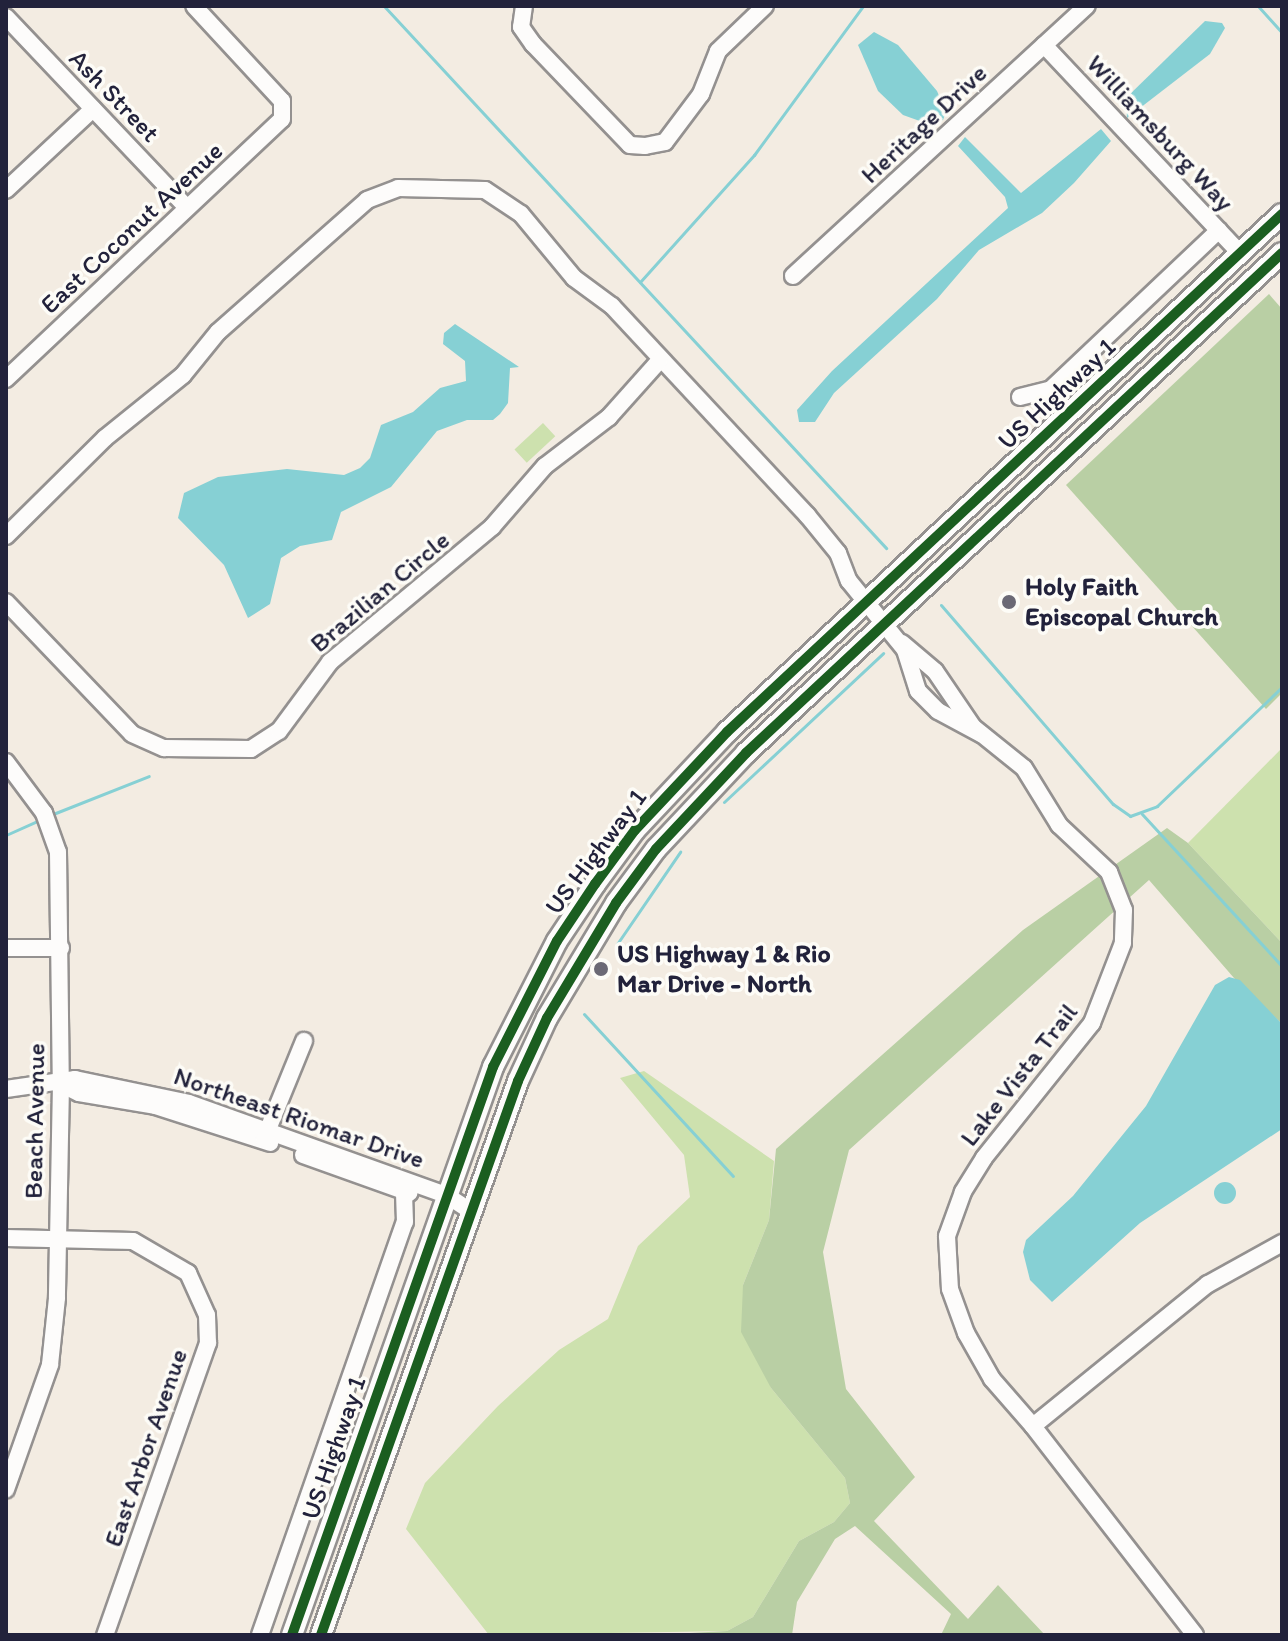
<!DOCTYPE html>
<style>
body{margin:0}
#map{position:relative;width:1288px;height:1641px;overflow:hidden;background:#f3ece2;font-family:Itim,sans-serif}
div>[style]{position:absolute}
[style*='--x']{left:calc(var(--x)*1px);top:calc(var(--y)*1px);width:calc(var(--w)*1px);rotate:calc(var(--a)*1deg)}
.green>*{inset:0;background:#cde1ae;transform-origin:0 0}
.forest>*{inset:0;background:#b9cfa4}
.water>*{inset:0;background:#86d0d4}
.round{border-radius:50%}
.stream>*{height:3px;margin:-1.5px;padding:0 1.5px;transform-origin:1.5px;border-radius:1.5px;background:#86d0d4}
.roads{filter:drop-shadow(2px 0 #949190) drop-shadow(-2px 0 #949190) drop-shadow(0 2px #949190) drop-shadow(0 -2px #949190)}
.minor>*{height:16px;margin:-8px;padding:0 8px;transform-origin:8px;border-radius:8px;background:#fdfcfb}
.major>*{height:20px;margin:-10px;padding:0 10px;transform-origin:10px;border-radius:10px;background:#fdfcfb}
.cycleway>*{height:10px;margin:-5px;padding:0 5px;transform-origin:5px;border-radius:5px;background:#1b5e20}
.dots>*{width:22px;height:22px;translate:-50% -50%;box-sizing:border-box;border:4px solid #fdfcf7;border-radius:50%}
span{translate:-50% -50%;white-space:nowrap;text-align:center;line-height:1.15;-webkit-text-stroke:7px #fdfcf7;paint-order:stroke}
.street-label{font-size:26px;color:#22223b}
.poi-label{font-size:26px;color:#22223b;font-weight:700}
.left{translate:0 -50%;text-align:left}
.frame{position:absolute;inset:0;border:8px solid #22223b;pointer-events:none}
</style>
<div id="map">
<div class="green">
<i style="left:543px;top:423px;width:18px;height:39px;rotate:47deg"></i>
<i style="clip-path:polygon(1282px 748px,1282px 943px,1188px 843px)"></i>
<i style="clip-path:polygon(644px 1071px,774px 1161px,769px 1220px,743px 1285px,771px 1388px,845px 1478px,850px 1503px,834px 1522px,799px 1541px,753px 1617px,727px 1631px,489px 1635px,406px 1529px,425px 1483px,498px 1406px,559px 1350px,608px 1319px,638px 1246px,690px 1197px,684px 1155px,620px 1078px)"></i>
</div>
<div class="forest">
<i style="clip-path:polygon(1269px 294px,1282px 309px,1282px 693px,1266px 709px,1066px 485px)"></i>
<i style="clip-path:polygon(1167px 828px,1188px 843px,1282px 943px,1282px 1024px,1234px 978px,1149px 880px,849px 1150px,823px 1252px,846px 1389px,915px 1477px,874px 1521px,968px 1619px,998px 1585px,1045px 1635px,941px 1635px,951px 1614px,855px 1526px,835px 1539px,797px 1602px,792px 1635px,652px 1635px,727px 1631px,753px 1617px,799px 1541px,834px 1522px,850px 1503px,845px 1478px,771px 1388px,741px 1332px,743px 1285px,769px 1220px,776px 1149px,1023px 930px)"></i>
</div>
<div class="water">
<i style="clip-path:polygon(1205px 21px,1222px 23px,1225px 28px,1210px 54px,1127px 118px,1126px 98px)"></i>
<i style="clip-path:polygon(874px 32px,898px 45px,937px 91px,946px 112px,943px 120px,931px 125px,903px 115px,878px 91px,858px 45px)"></i>
<i style="clip-path:polygon(1101px 129px,1111px 141px,1074px 183px,1042px 213px,979px 250px,937px 299px,834px 393px,815px 422px,799px 422px,797px 410px,832px 371px,1008px 208px,1005px 197px,958px 146px,965px 137px,1021px 193px)"></i>
<i style="clip-path:polygon(455px 324px,519px 367px,510px 368px,508px 403px,500px 414px,493px 420px,467px 420px,437px 431px,391px 487px,341px 512px,332px 540px,300px 546px,281px 558px,270px 604px,248px 618px,224px 565px,178px 518px,184px 493px,218px 477px,287px 469px,344px 475px,360px 468px,370px 458px,381px 425px,413px 412px,440px 388px,466px 381px,465px 361px,443px 344px,444px 333px)"></i>
<i style="clip-path:polygon(1229px 977px,1240px 980px,1282px 1024px,1282px 1129px,1140px 1223px,1052px 1302px,1030px 1280px,1023px 1252px,1026px 1240px,1073px 1196px,1146px 1106px,1215px 985px)"></i>
<i class="round" style="left:1214px;top:1182px;width:22px;height:22px"></i>
</div>
<div class="stream">
<i style="--x:384;--y:6;--w:739;--a:47.19"></i>
<i style="--x:1258;--y:6;--w:36;--a:48"></i>
<i style="--x:640;--y:282;--w:171;--a:-48.1"></i>
<i style="--x:754;--y:155;--w:185;--a:-53.8"></i>
<i style="--x:941;--y:605;--w:263;--a:49.2"></i>
<i style="--x:1113;--y:804;--w:21;--a:35"></i>
<i style="--x:1130;--y:816;--w:29;--a:-20"></i>
<i style="--x:1157;--y:806;--w:173;--a:-43.6"></i>
<i style="--x:724;--y:802;--w:218;--a:-43.1"></i>
<i style="--x:53;--y:814;--w:103;--a:-21.6"></i>
<i style="--x:1142;--y:814;--w:207;--a:47.4"></i>
<i style="--x:6;--y:835;--w:37;--a:-24"></i>
<i style="--x:617;--y:944;--w:112;--a:-55.6"></i>
<i style="--x:584;--y:1014;--w:220;--a:47.4"></i>
</div>
<div class="roads">
<div class="minor">
<i style="--x:524;--y:6;--w:21;--a:98"></i>
<i style="--x:521;--y:27;--w:21;--a:55"></i>
<i style="--x:533;--y:44;--w:140;--a:46.2"></i>
<i style="--x:630;--y:145;--w:15;--a:4"></i>
<i style="--x:645;--y:146;--w:20;--a:-11"></i>
<i style="--x:665;--y:142;--w:60;--a:-53.1"></i>
<i style="--x:701;--y:94;--w:46;--a:-68.4"></i>
<i style="--x:718;--y:51;--w:65;--a:-43.8"></i>
<i style="--x:6;--y:17;--w:263;--a:46.5"></i>
<i style="--x:1044;--y:45;--w:286;--a:46.7"></i>
<i style="--x:6;--y:190;--w:119;--a:-43"></i>
<i style="--x:793;--y:276;--w:399;--a:-42.6"></i>
<i style="--x:6;--y:379;--w:379;--a:-43.3"></i>
<i style="--x:282;--y:119;--w:18;--a:-90"></i>
<i style="--x:282;--y:101;--w:129;--a:-132.8"></i>
<i style="--x:1020;--y:397;--w:32;--a:-14"></i>
<i style="--x:1051;--y:389;--w:231;--a:-43.4"></i>
<i style="--x:6;--y:536;--w:139;--a:-44.7"></i>
<i style="--x:105;--y:438;--w:100;--a:-38.9"></i>
<i style="--x:183;--y:375;--w:55;--a:-50.9"></i>
<i style="--x:218;--y:332;--w:199;--a:-41.5"></i>
<i style="--x:367;--y:200;--w:33;--a:-21"></i>
<i style="--x:398;--y:188;--w:87;--a:1.3"></i>
<i style="--x:485;--y:190;--w:43;--a:33.7"></i>
<i style="--x:521;--y:214;--w:83;--a:50.4"></i>
<i style="--x:574;--y:278;--w:47;--a:36.4"></i>
<i style="--x:612;--y:306;--w:286;--a:47"></i>
<i style="--x:807;--y:515;--w:49;--a:50.8"></i>
<i style="--x:838;--y:553;--w:30;--a:69"></i>
<i style="--x:849;--y:581;--w:89;--a:50.9"></i>
<i style="--x:905;--y:650;--w:43;--a:72.4"></i>
<i style="--x:918;--y:691;--w:28;--a:45"></i>
<i style="--x:938;--y:711;--w:49;--a:28.1"></i>
<i style="--x:6;--y:602;--w:182;--a:46.3"></i>
<i style="--x:132;--y:734;--w:35;--a:24"></i>
<i style="--x:164;--y:748;--w:87;--a:0.7"></i>
<i style="--x:251;--y:749;--w:33;--a:-33"></i>
<i style="--x:279;--y:731;--w:86;--a:-53.5"></i>
<i style="--x:330;--y:662;--w:211;--a:-39.8"></i>
<i style="--x:492;--y:527;--w:81;--a:-49"></i>
<i style="--x:545;--y:466;--w:81;--a:-37.4"></i>
<i style="--x:609;--y:417;--w:75;--a:-48.2"></i>
<i style="--x:902;--y:643;--w:43;--a:40.3"></i>
<i style="--x:935;--y:671;--w:68;--a:55.8"></i>
<i style="--x:973;--y:727;--w:65;--a:38.8"></i>
<i style="--x:1024;--y:768;--w:67;--a:58.4"></i>
<i style="--x:1059;--y:825;--w:69;--a:43.2"></i>
<i style="--x:1109;--y:872;--w:41;--a:68.5"></i>
<i style="--x:1124;--y:910;--w:33;--a:92"></i>
<i style="--x:1123;--y:943;--w:86;--a:111.2"></i>
<i style="--x:1092;--y:1023;--w:173;--a:128.7"></i>
<i style="--x:984;--y:1158;--w:40;--a:122"></i>
<i style="--x:963;--y:1192;--w:47;--a:110"></i>
<i style="--x:947;--y:1236;--w:53;--a:86.8"></i>
<i style="--x:950;--y:1289;--w:47;--a:70"></i>
<i style="--x:966;--y:1333;--w:53;--a:60.5"></i>
<i style="--x:992;--y:1379;--w:62;--a:48.9"></i>
<i style="--x:6;--y:762;--w:64;--a:53.3"></i>
<i style="--x:44;--y:813;--w:41;--a:70.3"></i>
<i style="--x:58;--y:852;--w:232;--a:89.3"></i>
<i style="--x:61;--y:1084;--w:214;--a:91.1"></i>
<i style="--x:57;--y:1298;--w:67;--a:96"></i>
<i style="--x:50;--y:1365;--w:132;--a:109.5"></i>
<i style="--x:6;--y:948;--w:55;--a:0"></i>
<i style="--x:61;--y:1084;--w:20;--a:27"></i>
<i style="--x:79;--y:1093;--w:77;--a:9.7"></i>
<i style="--x:155;--y:1106;--w:121;--a:17.8"></i>
<i style="--x:6;--y:1089;--w:70;--a:-8.2"></i>
<i style="--x:75;--y:1079;--w:116;--a:11.9"></i>
<i style="--x:189;--y:1103;--w:273;--a:19.7"></i>
<i style="--x:446;--y:1195;--w:30;--a:33"></i>
<i style="--x:264;--y:1139;--w:106;--a:-67.8"></i>
<i style="--x:303;--y:1155;--w:113;--a:19.7"></i>
<i style="--x:6;--y:1238;--w:127;--a:1.4"></i>
<i style="--x:133;--y:1241;--w:64;--a:30.2"></i>
<i style="--x:188;--y:1273;--w:46;--a:65.7"></i>
<i style="--x:207;--y:1315;--w:28;--a:88"></i>
<i style="--x:208;--y:1343;--w:310;--a:109.4"></i>
<i style="--x:260;--y:1635;--w:438;--a:-70.7"></i>
<i style="--x:405;--y:1222;--w:31;--a:-92"></i>
<i style="--x:1195;--y:1635;--w:264;--a:-127.8"></i>
<i style="--x:1033;--y:1426;--w:225;--a:-39.1"></i>
<i style="--x:1208;--y:1284;--w:85;--a:-29"></i>
</div>
<div class="major">
<i style="--x:292;--y:1635;--w:603;--a:-70.51"></i>
<i style="--x:493;--y:1067;--w:141;--a:-63.1"></i>
<i style="--x:557;--y:941;--w:69;--a:-56.3"></i>
<i style="--x:595;--y:884;--w:67;--a:-53.5"></i>
<i style="--x:635;--y:830;--w:134;--a:-46.8"></i>
<i style="--x:727;--y:732;--w:759;--a:-43.03"></i>
<i style="--x:321;--y:1635;--w:588;--a:-70.42"></i>
<i style="--x:518;--y:1081;--w:69;--a:-65.3"></i>
<i style="--x:547;--y:1018;--w:134;--a:-59"></i>
<i style="--x:616;--y:903;--w:67;--a:-53.5"></i>
<i style="--x:656;--y:849;--w:132;--a:-46.8"></i>
<i style="--x:746;--y:753;--w:733;--a:-43.01"></i>
</div>
</div>
<div class="cycleway">
<i style="--x:292;--y:1635;--w:603;--a:-70.51"></i>
<i style="--x:493;--y:1067;--w:141;--a:-63.1"></i>
<i style="--x:557;--y:941;--w:69;--a:-56.3"></i>
<i style="--x:595;--y:884;--w:67;--a:-53.5"></i>
<i style="--x:635;--y:830;--w:134;--a:-46.8"></i>
<i style="--x:727;--y:732;--w:759;--a:-43.03"></i>
<i style="--x:321;--y:1635;--w:588;--a:-70.42"></i>
<i style="--x:518;--y:1081;--w:69;--a:-65.3"></i>
<i style="--x:547;--y:1018;--w:134;--a:-59"></i>
<i style="--x:616;--y:903;--w:67;--a:-53.5"></i>
<i style="--x:656;--y:849;--w:132;--a:-46.8"></i>
<i style="--x:746;--y:753;--w:733;--a:-43.01"></i>
</div>
<div class="dots">
<i style="left:1009px;top:602px;background:#6b6975"></i>
<i style="left:601px;top:969px;background:#6b6975"></i>
</div>
<div class="street-label">
<span style="left:114px;top:96px;rotate:46deg">Ash Street</span>
<span style="left:924px;top:124px;rotate:-43deg">Heritage Drive</span>
<span style="left:1160px;top:133px;rotate:47deg">Williamsburg Way</span>
<span style="left:132px;top:228px;rotate:-43deg">East Coconut Avenue</span>
<span style="left:1057px;top:394px;rotate:-43deg">US Highway 1</span>
<span style="left:380px;top:592px;rotate:-40deg">Brazilian Circle</span>
<span style="left:596px;top:852px;rotate:-53deg">US Highway 1</span>
<span style="left:1019px;top:1075px;rotate:-52deg">Lake Vista Trail</span>
<span style="left:299px;top:1118px;rotate:19deg">Northeast Riomar Drive</span>
<span style="left:35px;top:1121px;rotate:-89deg">Beach Avenue</span>
<span style="left:146px;top:1448px;rotate:-71deg">East Arbor Avenue</span>
<span style="left:334px;top:1448px;rotate:-71deg">US Highway 1</span>
</div>
<div class="poi-label">
<span class="left" style="left:1025px;top:602px">Holy Faith<br>Episcopal Church</span>
<span class="left" style="left:617px;top:969px">US Highway 1 &amp; Rio<br>Mar Drive - North</span>
</div>
<div class="frame"></div>
</div>
